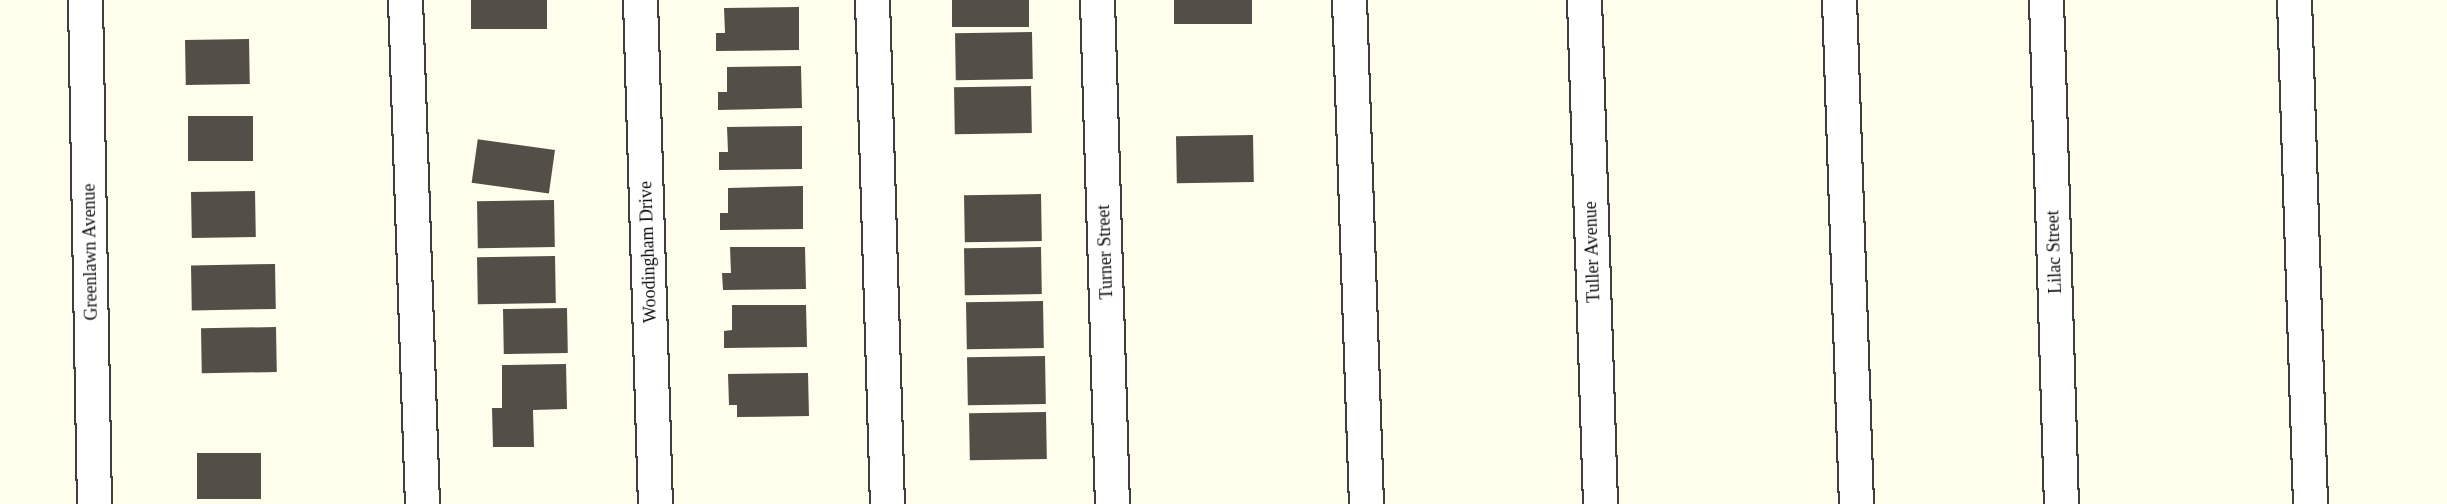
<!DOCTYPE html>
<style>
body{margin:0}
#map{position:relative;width:2447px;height:504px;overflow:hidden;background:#fffdeb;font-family:"Times New Roman",serif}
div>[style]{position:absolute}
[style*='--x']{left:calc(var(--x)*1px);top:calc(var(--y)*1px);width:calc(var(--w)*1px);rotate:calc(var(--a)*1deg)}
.building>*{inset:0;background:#544e48;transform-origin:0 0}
.roads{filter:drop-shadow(2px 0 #3f3f3f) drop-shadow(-2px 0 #3f3f3f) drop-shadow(0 2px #3f3f3f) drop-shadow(0 -2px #3f3f3f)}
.minor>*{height:33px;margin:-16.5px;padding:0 16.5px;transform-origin:16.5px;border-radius:16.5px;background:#fff}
span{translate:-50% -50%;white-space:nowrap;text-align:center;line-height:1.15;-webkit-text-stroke:6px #fff;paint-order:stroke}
.street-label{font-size:18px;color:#0c0c0c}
</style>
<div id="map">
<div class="building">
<i style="left:471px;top:0;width:76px;height:29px"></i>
<i style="left:952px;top:0;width:77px;height:27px"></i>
<i style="left:1174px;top:0;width:78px;height:24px"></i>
<i style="clip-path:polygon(799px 7px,799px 50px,716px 51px,716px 33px,725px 33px,724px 8px)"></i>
<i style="left:1032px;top:32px;width:47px;height:77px;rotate:89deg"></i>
<i style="left:249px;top:39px;width:45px;height:64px;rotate:89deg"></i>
<i style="clip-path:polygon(801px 66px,802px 108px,718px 110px,718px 92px,727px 92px,727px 67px)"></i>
<i style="left:1031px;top:86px;width:47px;height:77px;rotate:89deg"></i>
<i style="left:253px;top:116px;width:45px;height:65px;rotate:90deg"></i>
<i style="clip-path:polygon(802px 126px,802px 169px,719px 170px,719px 152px,728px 152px,727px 127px)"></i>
<i style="left:1253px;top:135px;width:47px;height:77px;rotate:89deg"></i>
<i style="left:555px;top:150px;width:44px;height:78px;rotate:98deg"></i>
<i style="clip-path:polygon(803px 186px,803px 229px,720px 230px,720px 213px,728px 213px,728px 188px)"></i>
<i style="left:255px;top:191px;width:46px;height:64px;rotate:89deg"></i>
<i style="left:1041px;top:194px;width:47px;height:77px;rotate:89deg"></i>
<i style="left:554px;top:200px;width:47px;height:77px;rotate:89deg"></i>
<i style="clip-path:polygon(730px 247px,805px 247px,806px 289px,723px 290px,722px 273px,731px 273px)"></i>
<i style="left:1041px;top:247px;width:47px;height:77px;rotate:89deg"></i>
<i style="left:555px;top:256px;width:47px;height:78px;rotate:89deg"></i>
<i style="left:275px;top:264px;width:45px;height:84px;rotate:89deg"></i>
<i style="left:1043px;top:301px;width:47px;height:77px;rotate:89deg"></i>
<i style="clip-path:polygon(732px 305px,806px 305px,807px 347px,724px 348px,724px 331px,732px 330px)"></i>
<i style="left:567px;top:308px;width:45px;height:64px;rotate:89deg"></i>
<i style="left:276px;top:327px;width:45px;height:75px;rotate:89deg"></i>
<i style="left:1045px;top:356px;width:48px;height:78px;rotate:89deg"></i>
<i style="clip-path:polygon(566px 364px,567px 409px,533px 410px,534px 447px,493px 447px,492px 408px,502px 408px,502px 365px)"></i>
<i style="clip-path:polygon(808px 373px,809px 416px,737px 417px,737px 405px,729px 405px,728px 374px)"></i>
<i style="left:1046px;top:412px;width:47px;height:77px;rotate:89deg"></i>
<i style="left:197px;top:453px;width:64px;height:46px"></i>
</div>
<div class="roads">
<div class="minor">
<i style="--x:85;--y:0;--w:504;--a:88.98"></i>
<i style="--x:405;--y:0;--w:504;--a:88.07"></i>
<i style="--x:640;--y:0;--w:504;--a:88.3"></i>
<i style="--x:872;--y:0;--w:504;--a:88.3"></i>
<i style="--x:1097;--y:0;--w:504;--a:88.3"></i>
<i style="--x:1349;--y:0;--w:504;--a:88.07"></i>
<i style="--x:1584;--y:0;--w:504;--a:88.18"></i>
<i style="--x:1839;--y:0;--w:504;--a:88.07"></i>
<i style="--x:2046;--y:0;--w:504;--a:88.3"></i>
<i style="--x:2294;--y:0;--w:504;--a:88.18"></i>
</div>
</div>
<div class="street-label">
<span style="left:90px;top:252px;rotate:-91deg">Greenlawn Avenue</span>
<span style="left:648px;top:252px;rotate:-92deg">Woodingham Drive</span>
<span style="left:1105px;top:252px;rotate:-92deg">Turner Street</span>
<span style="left:1592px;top:252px;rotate:-92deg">Tuller Avenue</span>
<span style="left:2054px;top:252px;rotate:-92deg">Lilac Street</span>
</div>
</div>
